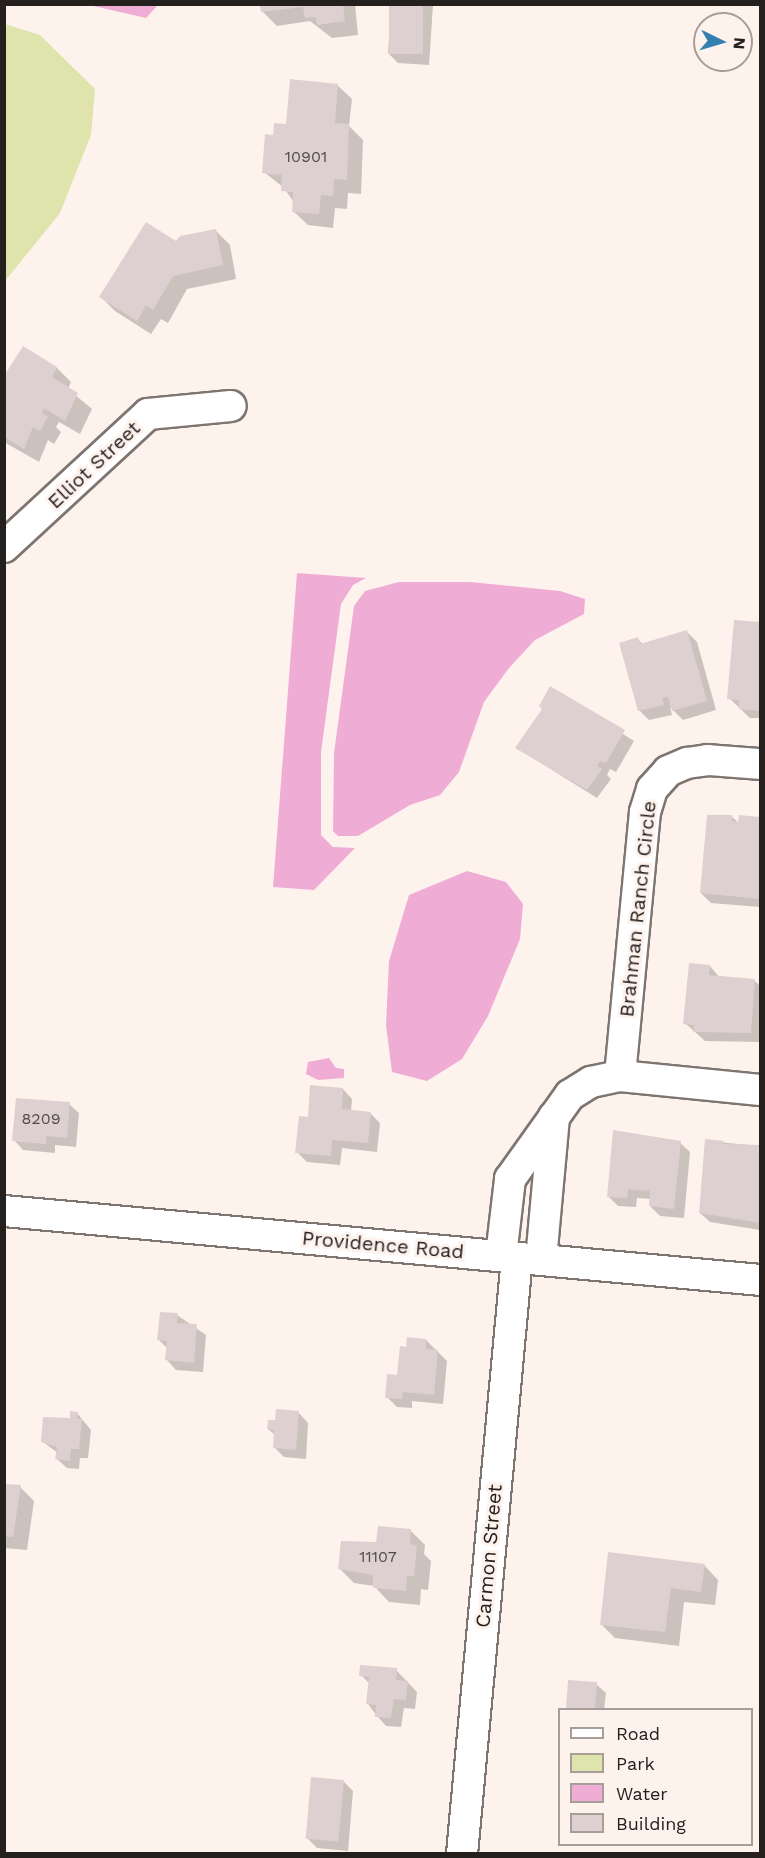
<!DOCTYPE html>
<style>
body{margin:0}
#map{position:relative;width:765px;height:1858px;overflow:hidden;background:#fef2ed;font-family:"Work Sans",sans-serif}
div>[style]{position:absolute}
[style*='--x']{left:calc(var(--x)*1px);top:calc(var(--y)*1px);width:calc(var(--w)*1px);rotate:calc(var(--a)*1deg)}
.green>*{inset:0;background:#dee4ac}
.water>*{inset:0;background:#efadd6}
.shadow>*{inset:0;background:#0003}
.building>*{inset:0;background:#ded0d1;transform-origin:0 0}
.roads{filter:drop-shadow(2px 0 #7f7570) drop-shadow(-2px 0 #7f7570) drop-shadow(0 2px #7f7570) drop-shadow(0 -2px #7f7570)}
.minor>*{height:30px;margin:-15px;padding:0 15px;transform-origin:15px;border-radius:15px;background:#fff}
span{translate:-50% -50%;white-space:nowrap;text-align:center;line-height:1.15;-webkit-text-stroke:6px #fef2ed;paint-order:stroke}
.number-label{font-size:16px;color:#524c4b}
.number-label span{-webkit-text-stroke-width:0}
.street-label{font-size:20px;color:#24201e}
.frame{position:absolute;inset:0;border:6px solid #24201e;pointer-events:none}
.legend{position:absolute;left:558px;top:1708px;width:195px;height:138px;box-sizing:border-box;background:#fef2ed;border:2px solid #a79e9a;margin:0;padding:8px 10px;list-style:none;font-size:18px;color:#24201e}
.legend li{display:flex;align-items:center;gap:12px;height:30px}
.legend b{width:30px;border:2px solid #a79e9a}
.north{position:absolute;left:693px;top:12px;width:60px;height:60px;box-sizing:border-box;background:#fef2ed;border:2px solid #a79e9a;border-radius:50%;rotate:95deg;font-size:16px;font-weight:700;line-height:24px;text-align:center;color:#24201e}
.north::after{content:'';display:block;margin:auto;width:21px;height:27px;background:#357eb2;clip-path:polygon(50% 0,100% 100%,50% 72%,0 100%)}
</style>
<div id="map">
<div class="green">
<i style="clip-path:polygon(5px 24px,40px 35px,95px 89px,91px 135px,60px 213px,5px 281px)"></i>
</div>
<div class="water">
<i style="clip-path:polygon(89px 5px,158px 5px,146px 18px)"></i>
<i style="clip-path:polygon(297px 573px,366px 578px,353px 585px,341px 604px,321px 752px,321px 835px,333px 847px,355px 848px,314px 890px,273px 887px)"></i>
<i style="clip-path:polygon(399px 582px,471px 582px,560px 591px,585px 599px,584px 614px,535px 640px,509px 668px,484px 702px,459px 772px,440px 795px,410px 805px,358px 836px,338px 836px,333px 831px,334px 753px,354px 606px,365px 591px)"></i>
<i style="clip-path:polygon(467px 871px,506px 882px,523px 904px,520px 939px,488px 1016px,462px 1059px,427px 1081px,392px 1072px,386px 1025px,389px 961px,409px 895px)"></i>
<i style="clip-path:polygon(329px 1058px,336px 1068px,344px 1069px,344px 1078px,318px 1080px,306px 1074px,308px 1062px)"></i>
</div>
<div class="shadow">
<i style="clip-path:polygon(261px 4px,355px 4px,358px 35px,332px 38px,310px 21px,277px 26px,262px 11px)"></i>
<i style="clip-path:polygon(391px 4px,433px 5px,429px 65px,398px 63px,388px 53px)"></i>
<i style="clip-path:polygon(337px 85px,352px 99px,349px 126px,363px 140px,361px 194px,348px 193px,347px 209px,335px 208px,333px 228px,308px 225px,293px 211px,294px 202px,283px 187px,264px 172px,275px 137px)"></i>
<i style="clip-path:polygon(216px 231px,230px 245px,236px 279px,187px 289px,168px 323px,161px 319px,151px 334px,115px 311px,101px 297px,177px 243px)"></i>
<i style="clip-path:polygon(24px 348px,57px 368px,71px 382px,68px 389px,92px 409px,80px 434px,59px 422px,56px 427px,61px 432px,54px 444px,48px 440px,39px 462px,4px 442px,4px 378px)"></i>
<i style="clip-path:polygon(736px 621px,760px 623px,760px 718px,750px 718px,729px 698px)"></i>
<i style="clip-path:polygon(687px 632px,697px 642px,716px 710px,683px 720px,670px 707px,672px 715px,649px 720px,639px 710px,638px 639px,643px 645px)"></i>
<i style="clip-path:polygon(551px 688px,634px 741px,616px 772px,610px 769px,607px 775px,611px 779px,597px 798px,517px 748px,543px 709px)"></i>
<i style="clip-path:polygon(731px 816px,740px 824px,740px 817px,760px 820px,760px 907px,711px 903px,701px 893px)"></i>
<i style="clip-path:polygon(710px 966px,719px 977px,755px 981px,760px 986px,760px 1042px,705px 1041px,685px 1023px)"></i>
<i style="clip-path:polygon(343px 1089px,352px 1099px,351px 1112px,370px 1113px,380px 1123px,377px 1152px,342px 1148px,340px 1165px,307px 1162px,297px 1152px,309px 1119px)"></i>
<i style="clip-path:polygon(69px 1104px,79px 1113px,76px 1147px,55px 1145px,55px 1153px,23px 1150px,14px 1140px)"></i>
<i style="clip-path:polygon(707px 1141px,760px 1146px,760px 1230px,710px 1222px,700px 1213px)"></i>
<i style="clip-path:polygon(680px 1143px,690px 1152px,684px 1218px,660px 1216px,650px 1206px,651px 1199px,637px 1198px,636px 1207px,618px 1206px,608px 1196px)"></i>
<i style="clip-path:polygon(177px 1315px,206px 1335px,203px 1372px,176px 1370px,167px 1360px,168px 1349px,159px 1340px)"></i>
<i style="clip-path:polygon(426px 1340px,447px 1361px,443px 1404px,412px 1401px,412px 1408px,397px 1407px,387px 1397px)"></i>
<i style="clip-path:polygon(77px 1413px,91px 1430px,88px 1458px,80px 1458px,79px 1469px,67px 1468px,57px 1459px,58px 1453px,43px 1442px)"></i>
<i style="clip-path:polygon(299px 1413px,308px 1423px,306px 1459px,284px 1457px,274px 1447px,275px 1435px,268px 1429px)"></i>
<i style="clip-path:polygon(4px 1485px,20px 1487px,34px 1501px,27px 1550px,4px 1548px)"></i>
<i style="clip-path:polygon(410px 1530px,425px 1545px,424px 1554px,431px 1561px,428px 1590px,421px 1589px,420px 1605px,389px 1602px,374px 1586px,354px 1583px,340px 1569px)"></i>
<i style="clip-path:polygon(704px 1565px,718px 1580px,715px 1605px,684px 1602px,679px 1646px,615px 1638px,601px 1624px)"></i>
<i style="clip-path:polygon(396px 1670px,417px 1692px,415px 1709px,404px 1708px,401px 1727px,386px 1726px,377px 1716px,368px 1704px,370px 1684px,361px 1675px)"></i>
<i style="clip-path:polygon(596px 1684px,606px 1693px,604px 1710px,567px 1710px)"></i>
<i style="clip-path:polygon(343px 1781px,353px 1791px,348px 1851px,317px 1848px,307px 1838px)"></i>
</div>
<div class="building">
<i style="left:389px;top:4px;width:34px;height:50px"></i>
<i style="clip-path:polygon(260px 5px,343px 5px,345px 21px,317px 25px,316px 17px,305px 18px,303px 7px,261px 12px)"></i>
<i style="clip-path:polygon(290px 79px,338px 84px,335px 123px,349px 124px,347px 180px,334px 179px,333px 196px,321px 195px,319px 214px,292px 212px,293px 192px,281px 191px,282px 175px,262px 173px,265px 134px,273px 135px,274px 123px,286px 124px)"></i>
<i style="clip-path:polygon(146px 222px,176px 241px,180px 236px,216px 229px,223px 265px,173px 276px,153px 310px,146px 305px,137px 321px,99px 297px)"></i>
<i style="clip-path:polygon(23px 346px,57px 367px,52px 377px,78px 393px,65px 421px,44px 408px,42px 413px,48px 417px,40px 431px,33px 427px,24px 449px,4px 437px,4px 376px)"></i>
<i style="clip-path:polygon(734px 620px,760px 622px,760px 711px,739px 709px,739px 700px,727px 699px)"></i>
<i style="clip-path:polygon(687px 630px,707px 701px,672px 711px,668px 697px,662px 698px,664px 705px,638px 711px,619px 643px,638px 637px,640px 644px)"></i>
<i style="clip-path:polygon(550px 686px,625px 730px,606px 763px,600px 761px,597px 766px,602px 769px,587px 790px,515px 748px,542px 709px,539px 706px)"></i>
<i style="clip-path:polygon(707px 815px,732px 815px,732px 821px,738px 822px,739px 815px,760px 817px,760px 899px,700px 893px)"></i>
<i style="clip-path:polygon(689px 963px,710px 965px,709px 975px,755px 979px,751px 1033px,693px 1032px,694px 1025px,683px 1024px)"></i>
<i style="clip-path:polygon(310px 1085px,343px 1088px,342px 1109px,371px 1112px,368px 1143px,332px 1140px,331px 1156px,295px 1153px,299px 1116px,308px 1117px)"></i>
<i style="clip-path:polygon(16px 1098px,70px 1102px,67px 1138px,46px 1136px,46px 1144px,12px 1141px)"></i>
<i style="clip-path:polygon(613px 1130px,681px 1141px,674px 1209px,649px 1206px,650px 1191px,628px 1189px,627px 1198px,607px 1197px)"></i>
<i style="clip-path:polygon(705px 1139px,724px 1141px,723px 1144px,760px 1145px,760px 1223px,699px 1213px)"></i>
<i style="clip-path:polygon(160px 1312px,178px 1313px,177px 1323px,197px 1324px,194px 1363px,165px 1360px,167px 1341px,157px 1340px)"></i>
<i style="clip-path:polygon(407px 1337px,426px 1339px,426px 1349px,438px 1350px,434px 1395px,403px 1392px,402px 1399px,385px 1398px,387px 1374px,397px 1375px,400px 1346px,406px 1347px)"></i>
<i style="clip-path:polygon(276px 1409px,299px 1411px,296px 1450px,273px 1448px,274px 1430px,267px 1429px,268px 1420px,275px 1420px)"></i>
<i style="clip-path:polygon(70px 1411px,78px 1412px,77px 1419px,82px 1419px,79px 1449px,71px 1449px,70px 1461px,55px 1459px,57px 1447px,41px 1442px,43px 1417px,70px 1418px)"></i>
<i style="clip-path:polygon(4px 1484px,21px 1485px,13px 1537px,4px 1536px)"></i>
<i style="clip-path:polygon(378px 1526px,411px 1529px,410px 1544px,417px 1545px,414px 1576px,407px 1576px,406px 1591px,373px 1588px,373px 1575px,338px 1569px,341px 1541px,376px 1542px)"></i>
<i style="clip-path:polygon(608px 1552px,705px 1564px,701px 1592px,671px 1588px,665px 1632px,600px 1625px)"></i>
<i style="clip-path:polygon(360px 1665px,397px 1668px,396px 1680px,408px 1681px,406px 1700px,394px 1699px,391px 1718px,375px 1717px,376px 1705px,366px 1704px,369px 1677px,359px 1676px)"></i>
<i style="left:568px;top:1680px;width:29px;height:30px;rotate:4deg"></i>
<i style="left:311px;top:1777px;width:33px;height:62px;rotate:5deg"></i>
</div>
<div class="roads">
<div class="minor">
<i style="--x:4;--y:547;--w:196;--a:-42.7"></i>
<i style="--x:148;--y:414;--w:83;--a:-5.5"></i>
<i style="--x:620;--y:1076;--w:265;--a:-84.6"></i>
<i style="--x:645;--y:812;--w:24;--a:-73"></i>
<i style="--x:652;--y:789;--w:24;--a:-48"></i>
<i style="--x:668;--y:771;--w:21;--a:-23"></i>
<i style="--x:687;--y:763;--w:21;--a:-8"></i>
<i style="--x:708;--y:760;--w:52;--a:4.4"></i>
<i style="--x:4;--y:1211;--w:759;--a:5.21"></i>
<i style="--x:501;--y:1256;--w:78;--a:-83.3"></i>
<i style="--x:510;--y:1179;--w:103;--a:-54.5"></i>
<i style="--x:570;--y:1095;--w:25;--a:-32"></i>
<i style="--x:591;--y:1082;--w:30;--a:-12"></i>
<i style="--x:620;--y:1076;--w:141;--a:5.7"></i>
<i style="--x:541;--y:1260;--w:144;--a:-84.8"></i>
<i style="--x:462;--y:1854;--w:599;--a:-84.73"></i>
</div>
</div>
<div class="number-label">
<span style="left:306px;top:157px">10901</span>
<span style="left:41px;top:1119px">8209</span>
<span style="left:378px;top:1557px">11107</span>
</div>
<div class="street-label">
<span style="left:94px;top:465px;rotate:-43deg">Elliot Street</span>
<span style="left:638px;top:909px;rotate:-84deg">Brahman Ranch Circle</span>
<span style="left:383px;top:1245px;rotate:5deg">Providence Road</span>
<span style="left:489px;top:1556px;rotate:-85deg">Carmon Street</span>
</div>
<div class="frame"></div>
<ul class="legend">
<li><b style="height:8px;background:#fff"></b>Road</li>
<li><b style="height:16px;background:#dee4ac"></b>Park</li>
<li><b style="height:16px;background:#efadd6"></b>Water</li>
<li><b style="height:16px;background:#ded0d1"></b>Building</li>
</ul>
<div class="north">N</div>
</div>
